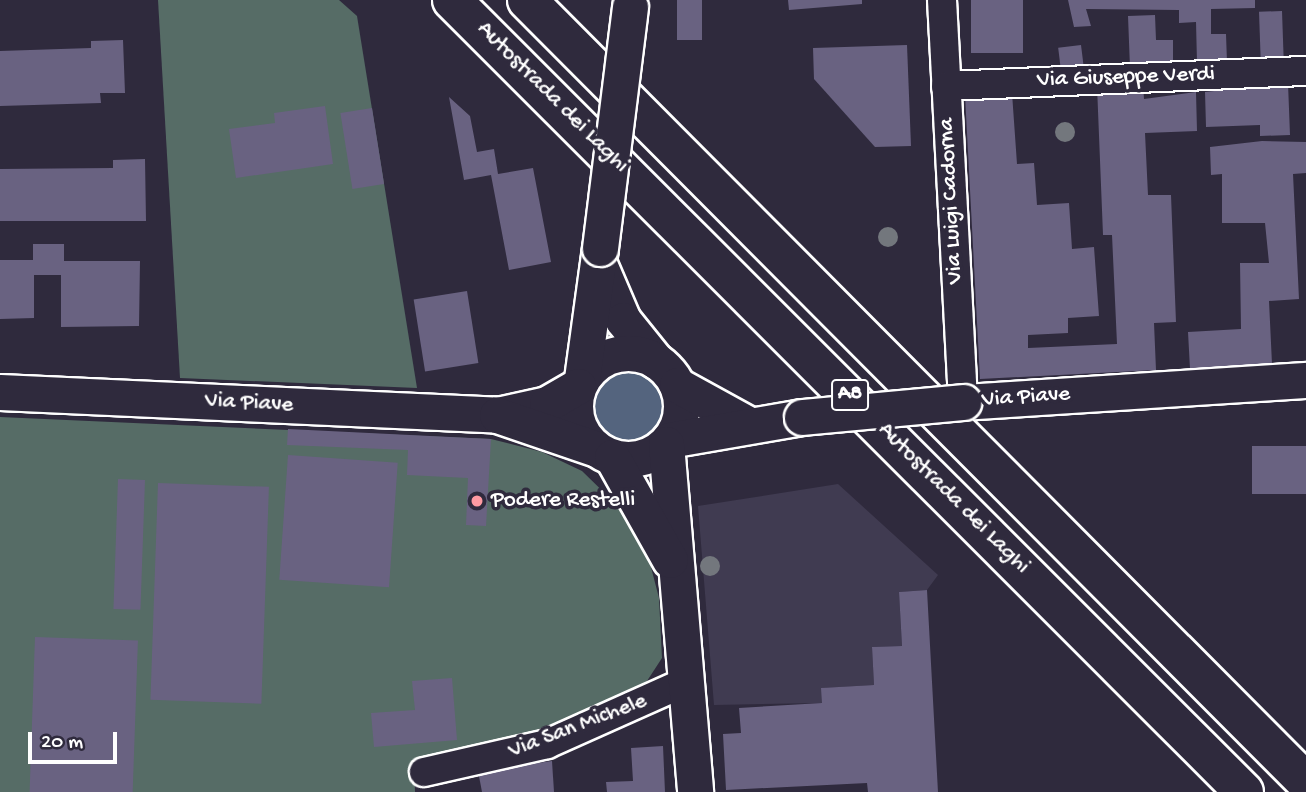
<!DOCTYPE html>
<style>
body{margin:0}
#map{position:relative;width:1306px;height:792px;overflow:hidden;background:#2f2a3d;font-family:"Gochi Hand",sans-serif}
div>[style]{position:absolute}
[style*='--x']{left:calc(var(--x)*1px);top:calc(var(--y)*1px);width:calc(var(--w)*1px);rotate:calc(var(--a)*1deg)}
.built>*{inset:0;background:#403b51}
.green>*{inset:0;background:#566c66}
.water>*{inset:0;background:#54647e}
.round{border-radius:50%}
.building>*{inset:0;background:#696281;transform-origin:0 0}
.roads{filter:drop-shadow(2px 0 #fff) drop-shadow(-2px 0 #fff) drop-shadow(0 2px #fff) drop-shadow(0 -2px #fff)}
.minor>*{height:28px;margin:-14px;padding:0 14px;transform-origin:14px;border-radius:14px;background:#2f2a3d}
.tertiary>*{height:35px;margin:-17.5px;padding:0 17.5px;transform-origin:17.5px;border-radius:17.5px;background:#2f2a3d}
.tertiary>.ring{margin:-17.5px;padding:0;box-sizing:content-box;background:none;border:35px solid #2f2a3d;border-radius:50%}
.motorway>*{height:38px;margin:-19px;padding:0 19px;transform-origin:19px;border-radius:19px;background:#2f2a3d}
.bridges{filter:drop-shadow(2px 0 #fff) drop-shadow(-2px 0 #fff) drop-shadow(0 2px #fff) drop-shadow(0 -2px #fff)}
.tertiary-bridge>*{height:35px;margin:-17.5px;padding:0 17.5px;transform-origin:17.5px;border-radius:17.5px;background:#2f2a3d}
.trees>*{width:20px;height:20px;margin:-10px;border-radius:50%;background:#73777d}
.dots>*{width:19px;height:19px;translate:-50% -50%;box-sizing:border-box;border:4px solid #2f2a3d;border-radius:50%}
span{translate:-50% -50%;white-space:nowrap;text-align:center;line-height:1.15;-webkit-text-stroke:7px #2f2a3d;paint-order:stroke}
.shield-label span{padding:2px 5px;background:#2f2a3d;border:2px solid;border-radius:5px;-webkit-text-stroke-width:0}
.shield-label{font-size:21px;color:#fff;font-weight:700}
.street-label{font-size:23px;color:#fff}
.poi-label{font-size:23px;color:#fff}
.left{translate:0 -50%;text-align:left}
.scale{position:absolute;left:28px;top:732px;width:89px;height:32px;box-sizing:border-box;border:4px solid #fff;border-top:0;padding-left:9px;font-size:21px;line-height:24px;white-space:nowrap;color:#fff;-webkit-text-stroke:5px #2f2a3d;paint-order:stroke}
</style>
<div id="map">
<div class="built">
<i style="clip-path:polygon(838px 484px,938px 575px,927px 590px,899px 592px,902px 646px,872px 647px,874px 685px,822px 688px,822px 703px,714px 705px,698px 506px)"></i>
</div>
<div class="green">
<i style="clip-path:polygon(158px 0,339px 0,357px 16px,417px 388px,180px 378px)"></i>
<i style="clip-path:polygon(0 417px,491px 439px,542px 452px,582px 471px,622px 510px,646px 548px,659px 598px,662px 658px,647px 681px,600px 709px,534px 735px,414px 760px,415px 792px,0 792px)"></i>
</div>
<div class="water">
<i class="round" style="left:591px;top:370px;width:72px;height:72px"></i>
</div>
<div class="building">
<i style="left:677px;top:0;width:25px;height:40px"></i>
<i style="clip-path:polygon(788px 0,862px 0,862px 4px,789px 10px)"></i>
<i style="left:971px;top:0;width:52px;height:53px"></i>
<i style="clip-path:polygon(1068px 0,1255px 0,1255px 8px,1211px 9px,1211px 34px,1226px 34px,1227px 62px,1197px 63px,1196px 22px,1179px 23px,1179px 10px,1086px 9px,1091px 26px,1074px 27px)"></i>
<i style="left:1282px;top:11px;width:48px;height:23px;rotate:88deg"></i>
<i style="clip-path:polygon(1155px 15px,1156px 40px,1173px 40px,1173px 67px,1130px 68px,1128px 16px)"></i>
<i style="clip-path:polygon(123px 40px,125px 93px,100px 93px,101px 103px,0 106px,0 51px,91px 48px,91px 41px)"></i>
<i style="clip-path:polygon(907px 45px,911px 146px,875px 147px,814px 79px,813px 48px)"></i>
<i style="left:1081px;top:45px;width:23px;height:23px;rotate:83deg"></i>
<i style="clip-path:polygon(1288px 83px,1290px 135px,1260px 136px,1260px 125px,1206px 127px,1205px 92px)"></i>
<i style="clip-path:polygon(1143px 84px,1144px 99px,1196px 92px,1197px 131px,1145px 133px,1148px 195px,1171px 195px,1176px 322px,1154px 323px,1156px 370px,980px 379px,965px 95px,1012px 93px,1017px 164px,1034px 163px,1037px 205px,1069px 203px,1072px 249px,1094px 247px,1099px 316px,1068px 318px,1068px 333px,1028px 335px,1028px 348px,1117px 344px,1112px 235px,1103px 235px,1097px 86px)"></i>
<i style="clip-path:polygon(449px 97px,470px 116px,477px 152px,494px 149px,498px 174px,533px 168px,551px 262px,509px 270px,491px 175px,464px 180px)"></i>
<i style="clip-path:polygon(325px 106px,333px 164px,236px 178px,229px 129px,275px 123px,274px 113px)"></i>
<i style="left:372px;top:108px;width:77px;height:32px;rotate:81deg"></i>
<i style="clip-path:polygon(1262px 141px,1306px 142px,1306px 173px,1293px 174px,1299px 299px,1269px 301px,1272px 364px,1190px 369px,1188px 332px,1241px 329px,1240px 263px,1269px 263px,1265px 223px,1222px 223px,1222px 174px,1211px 175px,1210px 147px)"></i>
<i style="clip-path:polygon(145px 159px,146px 221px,0 221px,0 169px,113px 168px,113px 160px)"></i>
<i style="clip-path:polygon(33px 244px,64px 244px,64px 261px,140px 261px,139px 326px,61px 327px,61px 275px,34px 275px,34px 318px,0 319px,0 260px,33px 260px)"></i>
<i style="left:467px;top:291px;width:73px;height:54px;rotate:81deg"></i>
<i style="clip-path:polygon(288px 429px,491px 439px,486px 526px,466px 525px,468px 478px,407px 475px,408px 450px,287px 445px)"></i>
<i style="left:1252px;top:446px;width:54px;height:48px"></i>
<i style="left:288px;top:455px;width:110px;height:125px;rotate:4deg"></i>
<i style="left:118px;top:479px;width:27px;height:130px;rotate:2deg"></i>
<i style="left:158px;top:483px;width:111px;height:217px;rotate:2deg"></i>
<i style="clip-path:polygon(927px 590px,938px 792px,868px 792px,867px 783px,726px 790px,723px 734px,741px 733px,739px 708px,822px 703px,821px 688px,874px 685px,872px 647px,902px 646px,899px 592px)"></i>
<i style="left:35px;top:637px;width:103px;height:155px;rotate:2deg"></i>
<i style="clip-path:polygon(452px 678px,457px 740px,374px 747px,371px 713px,415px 710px,412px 681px)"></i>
<i style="clip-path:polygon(663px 746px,665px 792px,607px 792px,606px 782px,633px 781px,631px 748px)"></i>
<i style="clip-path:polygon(552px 761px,554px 792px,482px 792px,478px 771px)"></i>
</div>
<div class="roads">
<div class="minor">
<i style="--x:942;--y:0;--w:403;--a:87"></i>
<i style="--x:946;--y:86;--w:360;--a:-2.4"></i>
<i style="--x:424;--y:772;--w:126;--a:-12.8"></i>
<i style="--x:547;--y:744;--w:154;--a:-24.1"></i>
</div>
<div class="tertiary">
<i style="--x:599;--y:264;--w:61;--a:66.8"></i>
<i style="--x:623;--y:320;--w:53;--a:51.2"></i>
<i class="ring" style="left:575px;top:353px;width:71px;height:71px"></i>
<i style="--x:582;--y:379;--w:132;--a:-82.2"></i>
<i style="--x:677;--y:385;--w:81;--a:28.8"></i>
<i style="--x:0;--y:392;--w:498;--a:2.6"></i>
<i style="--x:497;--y:415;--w:51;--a:-12.4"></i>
<i style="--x:547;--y:404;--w:36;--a:-30"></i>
<i style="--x:963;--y:402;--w:344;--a:-3.7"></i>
<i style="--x:497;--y:415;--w:102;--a:18.8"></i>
<i style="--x:669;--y:440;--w:135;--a:-9.8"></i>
<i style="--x:666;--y:444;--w:349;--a:85.2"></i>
<i style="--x:612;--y:457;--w:118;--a:60.6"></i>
</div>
<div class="motorway">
<i style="--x:452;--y:0;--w:1120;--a:45"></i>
<i style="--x:527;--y:0;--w:1104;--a:45.11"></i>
</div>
</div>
<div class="bridges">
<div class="tertiary-bridge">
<i style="--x:600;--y:248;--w:243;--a:-82.9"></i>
<i style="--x:802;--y:417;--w:162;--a:-5.3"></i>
</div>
</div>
<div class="trees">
<i style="left:1065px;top:132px"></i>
<i style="left:888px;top:237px"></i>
<i style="left:710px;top:566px"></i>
</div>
<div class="dots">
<i style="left:477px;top:501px;background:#ff9aa2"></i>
</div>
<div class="shield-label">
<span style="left:850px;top:395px">A8</span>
</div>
<div class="street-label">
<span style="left:1126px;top:78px;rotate:-2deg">Via Giuseppe Verdi</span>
<span style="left:552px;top:98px;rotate:45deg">Autostrada dei Laghi</span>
<span style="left:952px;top:201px;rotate:-93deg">Via Luigi Cadorna</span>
<span style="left:1026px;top:398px;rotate:-4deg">Via Piave</span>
<span style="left:249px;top:404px;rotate:3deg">Via Piave</span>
<span style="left:953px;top:499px;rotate:45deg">Autostrada dei Laghi</span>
<span style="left:578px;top:727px;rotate:-21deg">Via San Michele</span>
</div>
<div class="poi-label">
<span class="left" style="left:491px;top:501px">Podere Restelli</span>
</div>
<div class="scale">20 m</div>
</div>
